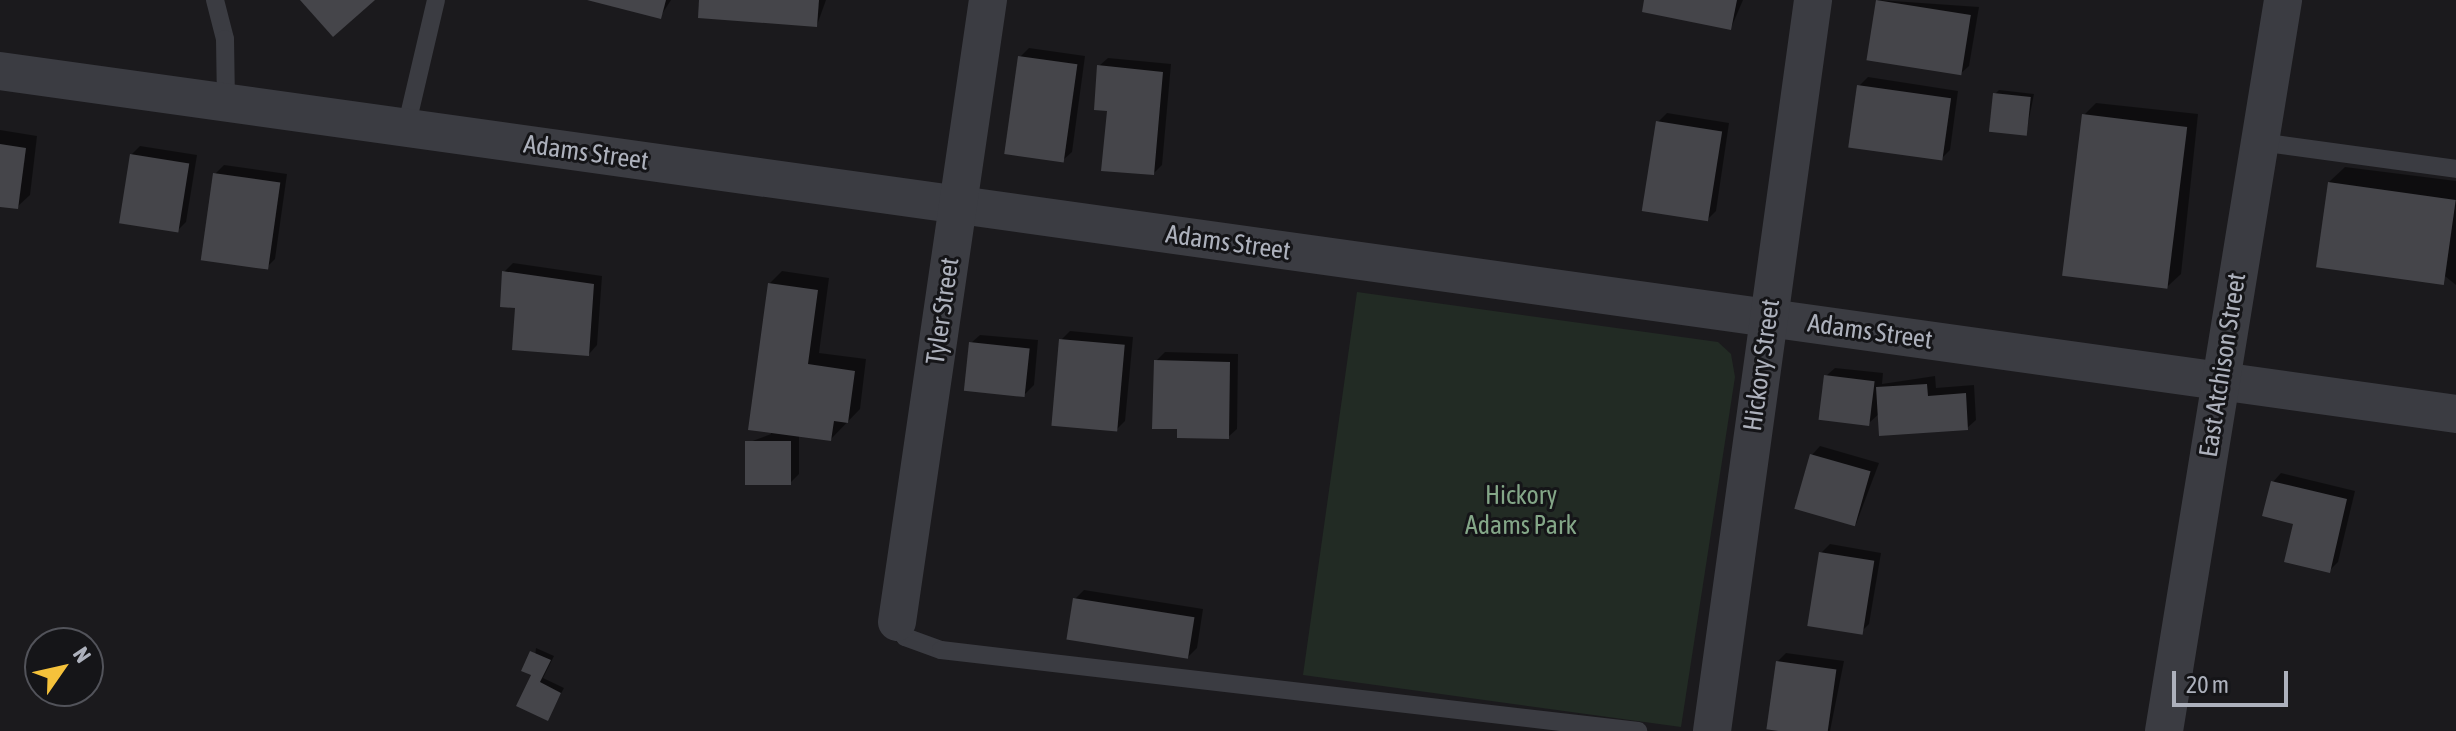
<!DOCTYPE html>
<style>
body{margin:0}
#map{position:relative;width:2456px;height:731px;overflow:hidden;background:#1b1a1d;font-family:"Asap Condensed",sans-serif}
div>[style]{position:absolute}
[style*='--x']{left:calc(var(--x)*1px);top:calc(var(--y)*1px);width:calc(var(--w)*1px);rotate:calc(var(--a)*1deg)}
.green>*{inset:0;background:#222b24}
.shadow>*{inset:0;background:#0007}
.building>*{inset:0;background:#45454a;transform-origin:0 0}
.service>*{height:18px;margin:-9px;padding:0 9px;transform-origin:9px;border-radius:9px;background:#3b3c42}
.minor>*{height:38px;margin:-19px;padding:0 19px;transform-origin:19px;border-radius:19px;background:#3b3c42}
span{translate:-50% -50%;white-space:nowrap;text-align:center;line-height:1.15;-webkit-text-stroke:6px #151518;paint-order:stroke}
.street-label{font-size:26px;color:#adb1bc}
.park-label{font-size:26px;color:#84a788}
.north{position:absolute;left:24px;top:627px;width:80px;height:80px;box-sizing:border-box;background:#151518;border:2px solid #52535a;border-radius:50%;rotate:56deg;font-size:22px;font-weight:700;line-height:32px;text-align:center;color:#adb1bc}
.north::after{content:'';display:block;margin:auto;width:28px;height:36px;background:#f5c23b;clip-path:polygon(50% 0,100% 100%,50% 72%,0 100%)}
.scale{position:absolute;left:2172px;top:671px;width:116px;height:36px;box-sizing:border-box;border:4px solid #adb1bc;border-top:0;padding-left:10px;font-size:24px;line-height:28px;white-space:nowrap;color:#adb1bc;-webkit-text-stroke:6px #151518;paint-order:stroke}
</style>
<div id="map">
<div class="green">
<i style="clip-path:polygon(1357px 292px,1718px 342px,1731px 354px,1735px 377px,1681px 727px,1303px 675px)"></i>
</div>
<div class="shadow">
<i style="clip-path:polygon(590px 0,671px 0,660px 17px)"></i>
<i style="clip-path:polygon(701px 0,826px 0,817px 25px)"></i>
<i style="clip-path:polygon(1646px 0,1743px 0,1731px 28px)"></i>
<i style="clip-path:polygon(1878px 0,1979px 7px,1969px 66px,1960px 74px,1869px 58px)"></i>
<i style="clip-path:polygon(1029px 48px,1085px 56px,1072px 152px,1063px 160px,1020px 57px)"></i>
<i style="clip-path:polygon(1108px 58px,1171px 64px,1162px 165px,1154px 173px,1109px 109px,1099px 66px)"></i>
<i style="clip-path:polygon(1868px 77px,1958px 91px,1950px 150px,1941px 159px,1859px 86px)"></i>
<i style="clip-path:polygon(1999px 90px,2034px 94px,2026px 134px,1995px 94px)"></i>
<i style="clip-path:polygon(2096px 103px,2198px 114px,2181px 274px,2168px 286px,2084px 115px)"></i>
<i style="clip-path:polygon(1667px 113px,1729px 123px,1716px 211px,1707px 220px,1658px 122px)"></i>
<i style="clip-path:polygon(0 130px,37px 136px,30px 195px,17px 207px,0 205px)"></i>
<i style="clip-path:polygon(140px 146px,197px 155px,186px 222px,177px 231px,131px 155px)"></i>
<i style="clip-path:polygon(224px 165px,287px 174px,275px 259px,266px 268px,215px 174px)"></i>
<i style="clip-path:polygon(2345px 167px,2456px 181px,2456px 285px,2329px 182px)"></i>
<i style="clip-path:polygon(513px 263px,602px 276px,597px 345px,589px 354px,517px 307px,504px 272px)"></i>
<i style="clip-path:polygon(782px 271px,829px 278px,819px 353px,866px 359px,860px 409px,831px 439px,799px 435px,799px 474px,790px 483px,747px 443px,771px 434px,769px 284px)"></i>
<i style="clip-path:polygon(1070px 331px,1133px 337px,1125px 421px,1116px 430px,1061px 340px)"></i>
<i style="clip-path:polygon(980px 335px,1038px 340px,1034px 385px,1025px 394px,971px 343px)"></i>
<i style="clip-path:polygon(1165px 352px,1238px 354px,1237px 429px,1228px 437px,1179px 427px,1156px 361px)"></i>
<i style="clip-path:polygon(1835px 368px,1883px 373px,1882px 384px,1935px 376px,1936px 388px,1974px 385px,1976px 420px,1967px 428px,1880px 413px,1870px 422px,1826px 376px)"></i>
<i style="clip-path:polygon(1820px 446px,1879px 463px,1856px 524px,1812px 455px)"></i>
<i style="clip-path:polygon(2281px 473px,2355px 491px,2338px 562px,2329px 571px,2273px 482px)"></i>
<i style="clip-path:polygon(1830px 544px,1881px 553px,1869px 624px,1860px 633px,1821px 553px)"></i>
<i style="clip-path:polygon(1084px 590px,1203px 609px,1197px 648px,1188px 657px,1075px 599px)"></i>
<i style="clip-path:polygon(536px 648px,554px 656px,543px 678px,564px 688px,547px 719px,533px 674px)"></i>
<i style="clip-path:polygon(1786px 653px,1844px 661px,1830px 731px,1768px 727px,1777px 662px)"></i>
</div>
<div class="building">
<i style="clip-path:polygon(300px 0,375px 0,333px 37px)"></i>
<i style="clip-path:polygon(587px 0,666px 0,661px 19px)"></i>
<i style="clip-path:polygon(699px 0,819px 0,817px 27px,698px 18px)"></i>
<i style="clip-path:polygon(1644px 0,1737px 0,1731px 30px,1642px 12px)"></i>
<i style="left:1876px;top:0;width:96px;height:61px;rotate:9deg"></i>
<i style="left:1018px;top:56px;width:60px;height:99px;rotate:8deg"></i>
<i style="clip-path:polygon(1097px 65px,1163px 72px,1154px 175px,1101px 171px,1107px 111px,1094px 110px)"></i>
<i style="left:1857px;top:85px;width:95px;height:63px;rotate:8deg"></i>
<i style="left:1993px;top:93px;width:38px;height:39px;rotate:6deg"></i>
<i style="left:2082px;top:114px;width:106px;height:163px;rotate:7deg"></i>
<i style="left:1656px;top:121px;width:67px;height:91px;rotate:9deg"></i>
<i style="clip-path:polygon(0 144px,26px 148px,18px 209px,0 207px)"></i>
<i style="left:130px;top:154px;width:60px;height:70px;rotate:9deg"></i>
<i style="left:213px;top:173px;width:68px;height:88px;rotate:8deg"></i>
<i style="left:2328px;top:182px;width:129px;height:86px;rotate:8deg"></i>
<i style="clip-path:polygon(502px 271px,594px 284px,589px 356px,512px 350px,515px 308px,500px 307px)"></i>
<i style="clip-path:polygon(768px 283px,818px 290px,808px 364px,855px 371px,848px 423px,834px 421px,831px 441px,748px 430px)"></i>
<i style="left:1059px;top:339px;width:66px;height:87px;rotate:5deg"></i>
<i style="left:969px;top:342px;width:61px;height:49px;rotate:6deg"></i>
<i style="clip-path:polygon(1154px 360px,1230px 362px,1229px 439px,1177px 438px,1177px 429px,1152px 429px)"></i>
<i style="left:1824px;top:375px;width:51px;height:45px;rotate:7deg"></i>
<i style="clip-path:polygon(1927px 384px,1928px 396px,1966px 393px,1968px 430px,1879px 436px,1876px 387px)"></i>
<i style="left:791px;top:441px;width:44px;height:46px;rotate:90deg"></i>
<i style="left:1810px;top:454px;width:63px;height:57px;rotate:16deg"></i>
<i style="clip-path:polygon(2271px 481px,2347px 499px,2330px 573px,2284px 562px,2293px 524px,2262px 516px)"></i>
<i style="left:1819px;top:552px;width:56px;height:75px;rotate:9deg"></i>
<i style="left:1073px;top:598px;width:123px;height:42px;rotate:9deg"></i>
<i style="clip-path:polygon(530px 651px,551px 660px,540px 682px,561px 693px,548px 721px,516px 706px,531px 675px,521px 671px)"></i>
<i style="left:1776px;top:661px;width:61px;height:69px;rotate:8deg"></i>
</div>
<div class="service">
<i style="--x:215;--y:0;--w:40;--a:75.6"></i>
<i style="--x:225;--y:39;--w:64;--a:89.1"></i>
<i style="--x:406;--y:128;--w:131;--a:-76.8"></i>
<i style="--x:2260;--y:142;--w:198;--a:7.8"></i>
<i style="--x:897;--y:622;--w:17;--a:62"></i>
<i style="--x:905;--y:637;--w:38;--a:20"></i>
<i style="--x:941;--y:650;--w:702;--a:6.63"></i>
</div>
<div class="minor">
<i style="--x:0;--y:71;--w:2480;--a:7.95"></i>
<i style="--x:897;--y:622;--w:629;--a:-81.68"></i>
<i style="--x:1712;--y:731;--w:738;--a:-82.13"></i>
<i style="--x:2164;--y:731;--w:741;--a:-80.75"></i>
</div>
<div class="street-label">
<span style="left:586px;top:153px;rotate:8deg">Adams Street</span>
<span style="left:1228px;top:243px;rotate:8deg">Adams Street</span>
<span style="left:943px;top:311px;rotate:-82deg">Tyler Street</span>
<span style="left:1870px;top:332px;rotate:8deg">Adams Street</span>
<span style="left:1762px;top:365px;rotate:-82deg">Hickory Street</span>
<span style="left:2223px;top:365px;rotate:-81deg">East Atchison Street</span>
</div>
<div class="park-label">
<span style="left:1521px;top:511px">Hickory<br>Adams Park</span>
</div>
<div class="north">N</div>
<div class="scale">20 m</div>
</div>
